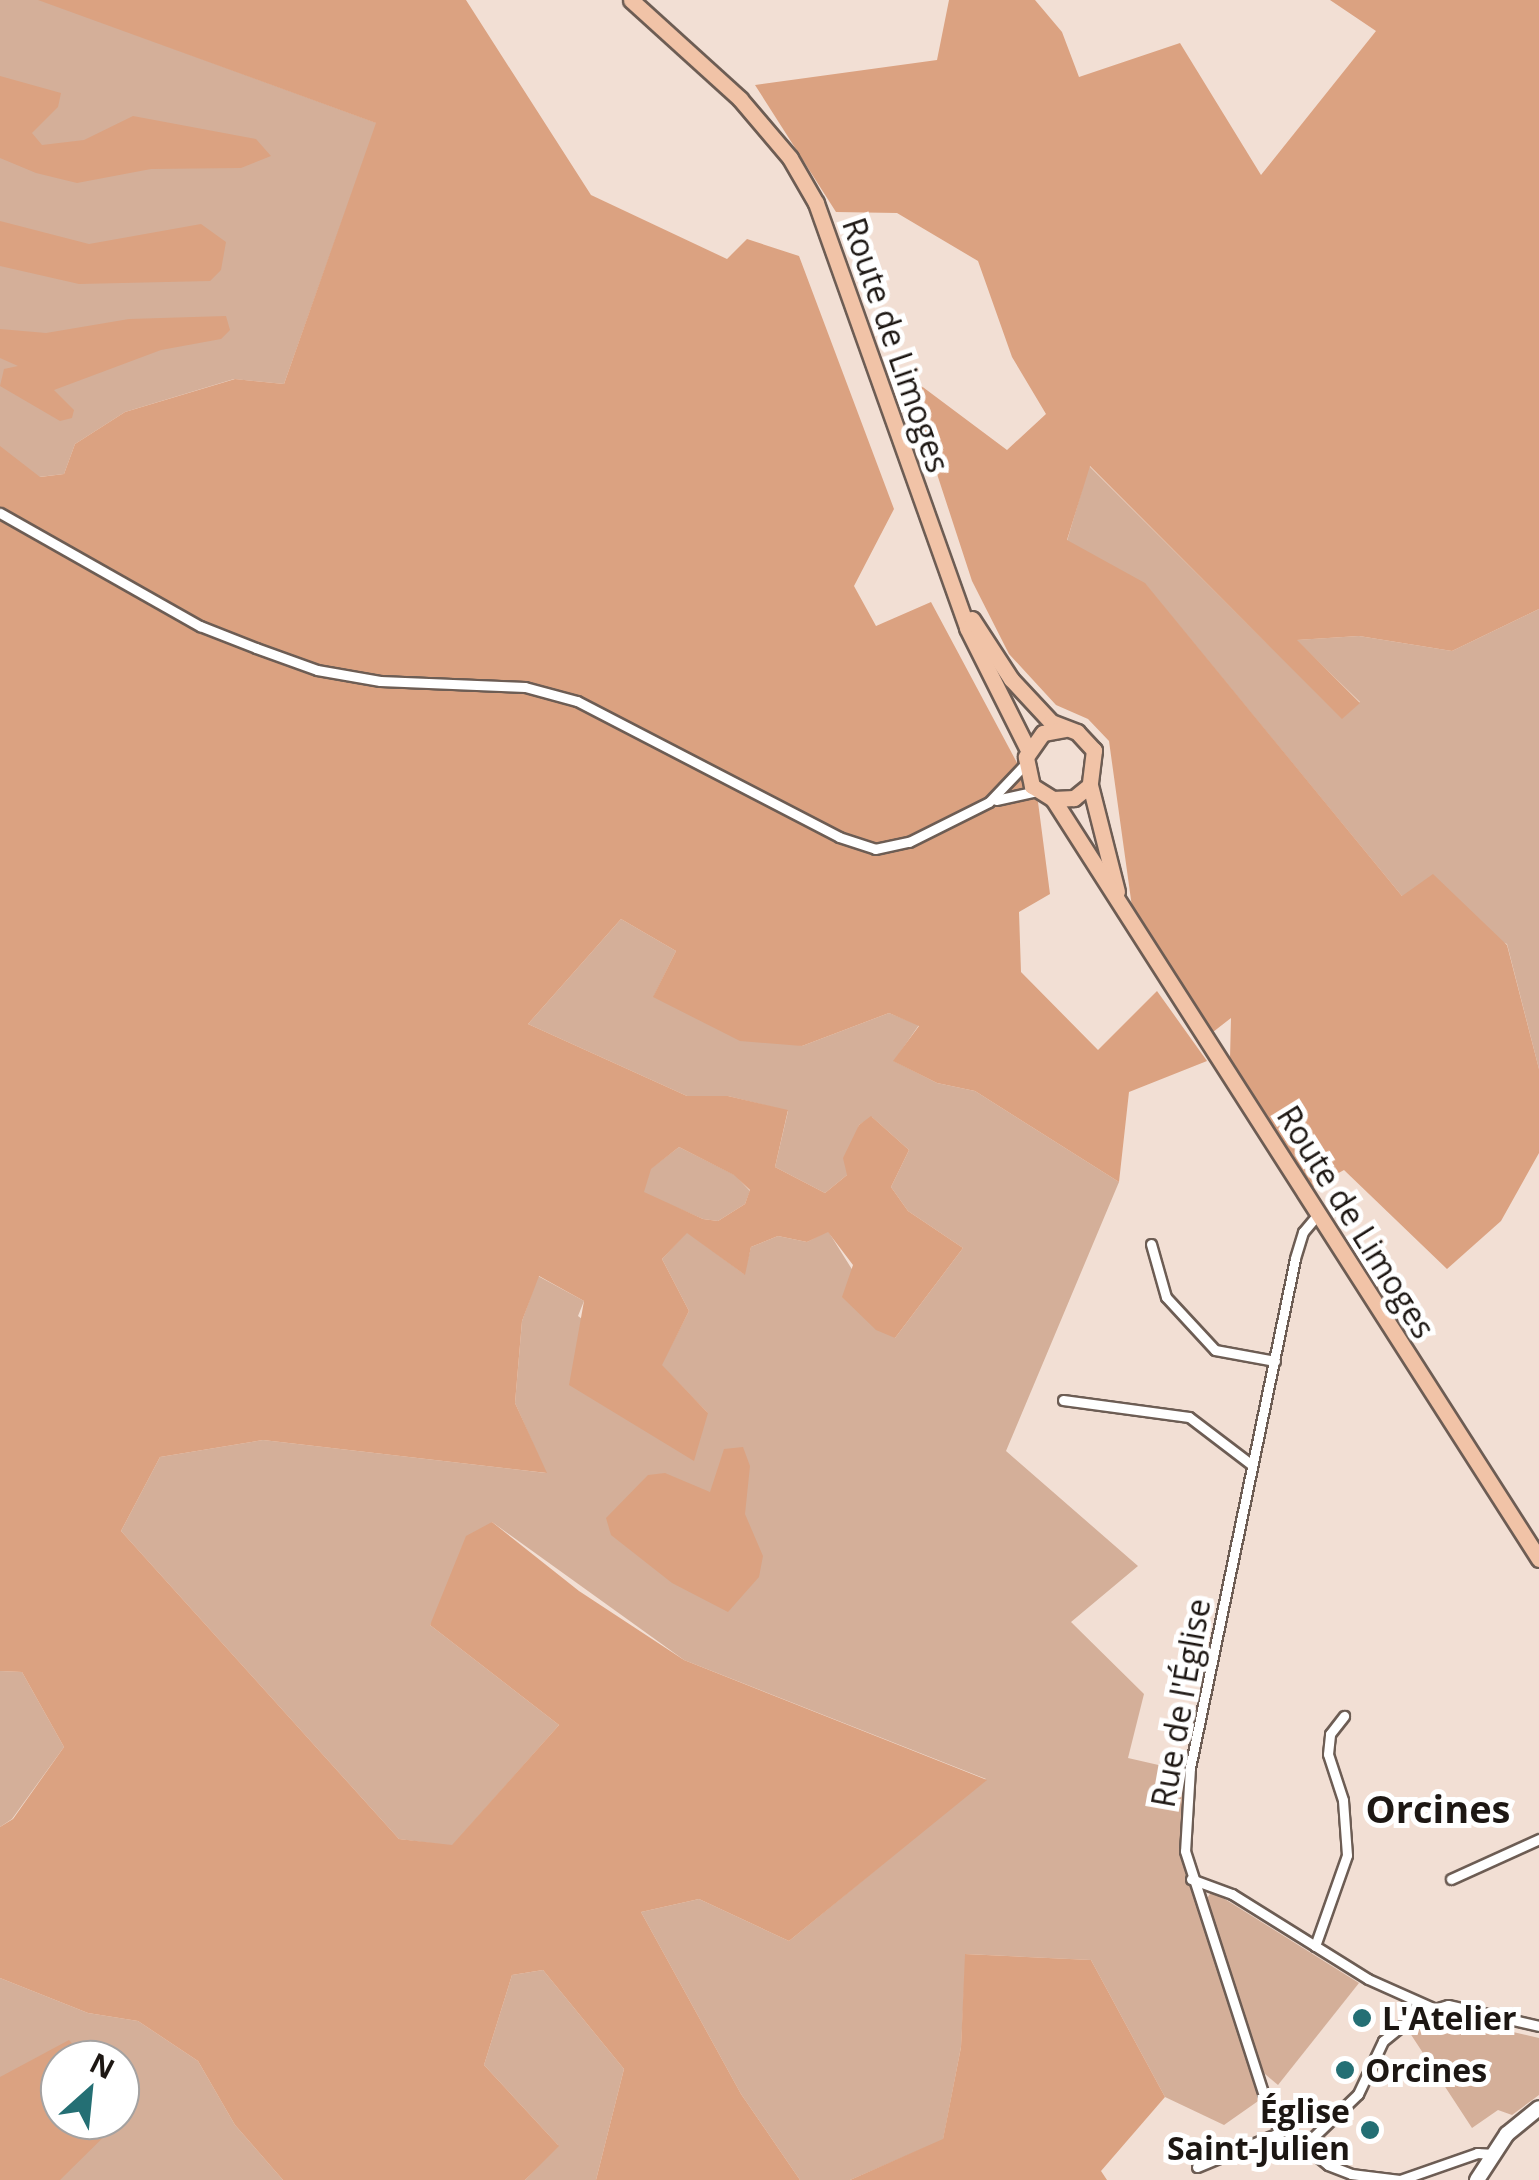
<!DOCTYPE html>
<meta charset="utf-8">
<style>
body{margin:0}
#map{position:relative;width:1539px;height:2180px;overflow:hidden;background:#f2dfd4;font-family:"Open Sans",sans-serif}
div>[style]{position:absolute}
[style*='--x']{left:calc(var(--x)*1px);top:calc(var(--y)*1px);width:calc(var(--w)*1px);rotate:calc(var(--a)*1deg)}
.green>*{inset:0;background:#d4af99}
.forest>*{inset:0;background:#dba281}
.roads{filter:drop-shadow(2px 0 #6d5d54) drop-shadow(-2px 0 #6d5d54) drop-shadow(0 2px #6d5d54) drop-shadow(0 -2px #6d5d54)}
.street>*{height:9px;margin:-4.5px;padding:0 4.5px;transform-origin:4.5px;border-radius:4.5px;background:#fff}
.secondary>*{height:14px;margin:-7px;padding:0 7px;transform-origin:7px;border-radius:7px;background:#fff}
.primary>*{height:15px;margin:-7.5px;padding:0 7.5px;transform-origin:7.5px;border-radius:7.5px;background:#f1c3a7}
.dots>*{width:28px;height:28px;translate:-50% -50%;box-sizing:border-box;border:5px solid #fff;border-radius:50%}
span{translate:-50% -50%;white-space:nowrap;text-align:center;line-height:1.15;-webkit-text-stroke:10px #fff;paint-order:stroke}
.street-label{font-size:32px;color:#1d1713}
.poi-label{font-size:32px;color:#1d1713;font-weight:700}
.left{translate:0 -50%;text-align:left}
.right{translate:-100% -50%;text-align:right}
.quarter-label{font-size:38px;color:#1d1713;font-weight:700}
.north{position:absolute;left:40px;top:2040px;width:100px;height:100px;box-sizing:border-box;background:#fff;border:2px solid #a5a2a1;border-radius:50%;rotate:27deg;font-size:28px;font-weight:700;line-height:40px;text-align:center;color:#1d1713}
.north::after{content:'';display:block;margin:auto;width:35px;height:45px;background:#246f74;clip-path:polygon(50% 0,100% 100%,50% 72%,0 100%)}
</style>
<div id="map">
<div class="green">
<i style="clip-path:polygon(0 0,41px 0,377px 123px,284px 384px,234px 379px,125px 412px,75px 444px,64px 474px,14px 480px,0 473px)"></i>
<i style="clip-path:polygon(1089px 466px,1342px 718px,1360px 702px,1296px 640px,1359px 636px,1452px 651px,1539px 609px,1539px 1069px,1507px 944px,1402px 896px,1145px 584px,1067px 541px)"></i>
<i style="clip-path:polygon(621px 919px,676px 951px,654px 996px,802px 1046px,889px 1013px,919px 1025px,894px 1061px,937px 1083px,975px 1091px,1119px 1182px,1006px 1451px,1138px 1566px,1071px 1622px,1144px 1694px,1128px 1758px,1189px 1772px,1185px 1852px,1261px 2099px,1224px 2125px,1165px 2097px,1091px 1960px,966px 1954px,961px 2047px,943px 2140px,850px 2180px,800px 2180px,741px 2094px,641px 1912px,699px 1899px,789px 1941px,986px 1779px,684px 1660px,492px 1522px,430px 1625px,559px 1725px,452px 1846px,399px 1839px,121px 1531px,160px 1457px,263px 1440px,546px 1473px,515px 1403px,522px 1321px,538px 1276px,584px 1301px,578px 1316px,708px 1413px,661px 1365px,689px 1311px,662px 1259px,687px 1232px,744px 1274px,751px 1247px,778px 1236px,807px 1242px,828px 1231px,895px 1338px,963px 1248px,908px 1211px,891px 1187px,909px 1150px,872px 1117px,859px 1125px,847px 1175px,825px 1193px,775px 1167px,788px 1111px,728px 1096px,687px 1096px,528px 1024px)"></i>
<i style="clip-path:polygon(679px 1147px,735px 1175px,750px 1191px,745px 1204px,718px 1221px,703px 1219px,643px 1193px,650px 1169px)"></i>
<i style="clip-path:polygon(0 1671px,22px 1672px,64px 1747px,12px 1819px,0 1827px)"></i>
<i style="clip-path:polygon(1212px 1891px,1359px 1983px,1278px 2085px,1252px 2063px,1203px 1904px)"></i>
<i style="clip-path:polygon(543px 1970px,624px 2069px,596px 2180px,525px 2180px,558px 2145px,484px 2065px,512px 1975px)"></i>
<i style="clip-path:polygon(evenodd,0 1978px,88px 2013px,138px 2021px,198px 2061px,235px 2125px,283px 2180px,0 2180px,0 1978px,60px 2060px,120px 2060px,120px 2120px,60px 2120px,60px 2060px)"></i>
<i style="clip-path:polygon(1447px 2009px,1448px 2017px,1539px 2038px,1539px 2095px,1512px 2115px,1498px 2110px,1472px 2128px,1406px 2027px)"></i>
</div>
<div class="forest">
<i style="clip-path:polygon(evenodd,38px 0,466px 0,591px 195px,727px 259px,747px 239px,799px 256px,894px 509px,854px 586px,876px 626px,931px 602px,1038px 802px,1050px 894px,1019px 912px,1021px 972px,1098px 1050px,1157px 991px,1207px 1061px,1129px 1092px,1119px 1182px,975px 1091px,937px 1083px,893px 1061px,919px 1026px,889px 1013px,802px 1046px,740px 1041px,653px 997px,676px 951px,621px 919px,528px 1024px,687px 1096px,728px 1096px,788px 1110px,775px 1167px,825px 1193px,847px 1175px,843px 1158px,859px 1125px,871px 1116px,909px 1150px,891px 1187px,908px 1211px,963px 1248px,895px 1338px,876px 1330px,842px 1297px,853px 1265px,828px 1232px,807px 1242px,778px 1236px,751px 1247px,745px 1275px,687px 1233px,662px 1259px,689px 1311px,662px 1365px,708px 1413px,694px 1461px,569px 1385px,584px 1301px,539px 1276px,522px 1321px,515px 1403px,547px 1473px,263px 1440px,160px 1457px,121px 1531px,399px 1839px,452px 1845px,559px 1725px,430px 1625px,466px 1536px,492px 1522px,579px 1591px,684px 1660px,987px 1780px,789px 1941px,699px 1899px,641px 1912px,741px 2094px,800px 2180px,596px 2180px,624px 2069px,543px 1970px,512px 1975px,484px 2065px,559px 2146px,525px 2180px,283px 2180px,235px 2125px,198px 2061px,138px 2021px,88px 2013px,0 1978px,0 1827px,13px 1819px,64px 1747px,22px 1672px,0 1671px,0 446px,40px 477px,64px 474px,75px 444px,125px 412px,235px 379px,284px 384px,376px 123px,38px 0,679px 1147px,734px 1175px,750px 1190px,745px 1204px,718px 1221px,703px 1219px,644px 1192px,651px 1169px,679px 1147px)"></i>
<i style="clip-path:polygon(949px 0,1035px 0,1062px 32px,1079px 77px,1180px 43px,1261px 175px,1376px 31px,1330px 0,1539px 0,1539px 609px,1452px 651px,1359px 636px,1297px 640px,1360px 703px,1342px 719px,1090px 466px,1067px 540px,1145px 583px,1402px 896px,1433px 874px,1507px 945px,1539px 1069px,1539px 1153px,1501px 1221px,1447px 1269px,1344px 1170px,1313px 1187px,1230px 1058px,1231px 1018px,1213px 1032px,1132px 907px,1109px 741px,1088px 719px,1056px 705px,1009px 654px,972px 581px,904px 373px,1007px 450px,1046px 414px,1012px 357px,978px 261px,897px 213px,836px 212px,755px 85px,937px 60px)"></i>
<i style="clip-path:polygon(0 76px,61px 93px,58px 107px,32px 133px,42px 145px,84px 140px,133px 116px,256px 139px,271px 156px,241px 168px,151px 169px,77px 183px,36px 173px,0 158px)"></i>
<i style="clip-path:polygon(0 221px,89px 244px,201px 224px,226px 242px,221px 270px,210px 281px,79px 284px,0 266px)"></i>
<i style="clip-path:polygon(226px 316px,230px 330px,221px 339px,161px 350px,54px 390px,74px 410px,72px 418px,60px 421px,0 386px,4px 369px,18px 366px,0 358px,0 329px,46px 333px,129px 319px)"></i>
<i style="clip-path:polygon(743px 1447px,750px 1466px,745px 1514px,763px 1556px,759px 1577px,728px 1612px,672px 1583px,611px 1535px,606px 1518px,648px 1475px,665px 1473px,710px 1492px,724px 1449px)"></i>
<i style="clip-path:polygon(965px 1954px,1091px 1960px,1165px 2097px,1101px 2171px,1107px 2180px,850px 2180px,943px 2139px,961px 2047px)"></i>
<i style="clip-path:polygon(69px 2040px,86px 2060px,60px 2060px,60px 2120px,120px 2120px,120px 2098px,131px 2110px,60px 2180px,0 2180px,0 2077px)"></i>
</div>
<div class="roads">
<div class="street">
<i style="--x:0;--y:513;--w:230;--a:29.5"></i>
<i style="--x:200;--y:626;--w:60;--a:21.4"></i>
<i style="--x:256;--y:648;--w:65;--a:19.8"></i>
<i style="--x:317;--y:670;--w:64;--a:9.9"></i>
<i style="--x:380;--y:681;--w:145;--a:2.4"></i>
<i style="--x:525;--y:687;--w:54;--a:15.1"></i>
<i style="--x:577;--y:701;--w:295;--a:27.4"></i>
<i style="--x:839;--y:837;--w:38;--a:18"></i>
<i style="--x:875;--y:849;--w:35;--a:-12"></i>
<i style="--x:909;--y:842;--w:89;--a:-26.6"></i>
<i style="--x:989;--y:802;--w:52;--a:-46.5"></i>
<i style="--x:996;--y:800;--w:42;--a:-12.4"></i>
<i style="--x:1319;--y:1213;--w:25;--a:130"></i>
<i style="--x:1303;--y:1232;--w:28;--a:107"></i>
<i style="--x:1295;--y:1259;--w:520;--a:101.66"></i>
<i style="--x:1190;--y:1768;--w:83;--a:93.4"></i>
<i style="--x:1185;--y:1851;--w:283;--a:72.1"></i>
<i style="--x:1272;--y:2120;--w:72;--a:38.8"></i>
<i style="--x:1328;--y:2165;--w:25;--a:21"></i>
<i style="--x:1351;--y:2174;--w:49;--a:7"></i>
<i style="--x:1400;--y:2180;--w:82;--a:-19.3"></i>
<i style="--x:1477;--y:2153;--w:17;--a:3"></i>
<i style="--x:1151;--y:1244;--w:55;--a:74.2"></i>
<i style="--x:1166;--y:1297;--w:72;--a:47.2"></i>
<i style="--x:1215;--y:1350;--w:61;--a:10.4"></i>
<i style="--x:1063;--y:1400;--w:127;--a:7.7"></i>
<i style="--x:1189;--y:1417;--w:79;--a:37.3"></i>
<i style="--x:1191;--y:1879;--w:44;--a:20.1"></i>
<i style="--x:1232;--y:1894;--w:160;--a:32"></i>
<i style="--x:1368;--y:1979;--w:69;--a:24"></i>
<i style="--x:1451;--y:1879;--w:97;--a:-24.4"></i>
<i style="--x:1315;--y:1946;--w:96;--a:-70.6"></i>
<i style="--x:1347;--y:1855;--w:55;--a:-94.2"></i>
<i style="--x:1343;--y:1800;--w:48;--a:-108.1"></i>
<i style="--x:1328;--y:1754;--w:20;--a:-84"></i>
<i style="--x:1330;--y:1734;--w:23;--a:-52"></i>
<i style="--x:1304;--y:2146;--w:75;--a:-43.9"></i>
<i style="--x:1358;--y:2094;--w:59;--a:-64.7"></i>
<i style="--x:1383;--y:2041;--w:41;--a:-39.1"></i>
<i style="--x:1415;--y:2015;--w:34;--a:-17"></i>
<i style="--x:1448;--y:2005;--w:93;--a:13"></i>
<i style="--x:1197;--y:2167;--w:94;--a:-22.5"></i>
</div>
<div class="secondary">
<i style="--x:1477;--y:2180;--w:55;--a:-56.9"></i>
<i style="--x:1507;--y:2134;--w:41;--a:-39.1"></i>
</div>
<div class="primary">
<i style="--x:631;--y:0;--w:147;--a:42.2"></i>
<i style="--x:740;--y:99;--w:77;--a:49.7"></i>
<i style="--x:790;--y:158;--w:52;--a:60"></i>
<i style="--x:816;--y:203;--w:451;--a:70.4"></i>
<i style="--x:967;--y:628;--w:136;--a:63.4"></i>
<i style="--x:972;--y:619;--w:72;--a:57"></i>
<i style="--x:1011;--y:679;--w:59;--a:47.1"></i>
<i style="--x:1051;--y:722;--w:28;--a:21"></i>
<i style="--x:1077;--y:732;--w:25;--a:47"></i>
<i style="--x:1094;--y:750;--w:35;--a:97"></i>
<i style="--x:1090;--y:785;--w:21;--a:141"></i>
<i style="--x:1074;--y:798;--w:21;--a:177"></i>
<i style="--x:1053;--y:799;--w:25;--a:-148"></i>
<i style="--x:1032;--y:786;--w:30;--a:-102"></i>
<i style="--x:1026;--y:757;--w:29;--a:-55"></i>
<i style="--x:1043;--y:733;--w:22;--a:-10"></i>
<i style="--x:1090;--y:785;--w:110;--a:75.8"></i>
<i style="--x:1053;--y:799;--w:902;--a:57.4"></i>
</div>
</div>
<div class="dots">
<i style="left:1362px;top:2018px;background:#246f74"></i>
<i style="left:1345px;top:2070px;background:#246f74"></i>
<i style="left:1370px;top:2130px;background:#246f74"></i>
</div>
<div class="street-label">
<span style="left:896px;top:345px;rotate:71deg">Route de Limoges</span>
<span style="left:1356px;top:1222px;rotate:58deg">Route de Limoges</span>
<span style="left:1181px;top:1703px;rotate:-80deg">Rue de l'Église</span>
</div>
<div class="poi-label">
<span class="left" style="left:1382px;top:2018px">L'Atelier</span>
<span class="left" style="left:1365px;top:2070px">Orcines</span>
<span class="right" style="left:1350px;top:2130px">Église<br>Saint-Julien</span>
</div>
<div class="quarter-label">
<span style="left:1438px;top:1809px">Orcines</span>
</div>
<div class="north">N</div>
</div>
